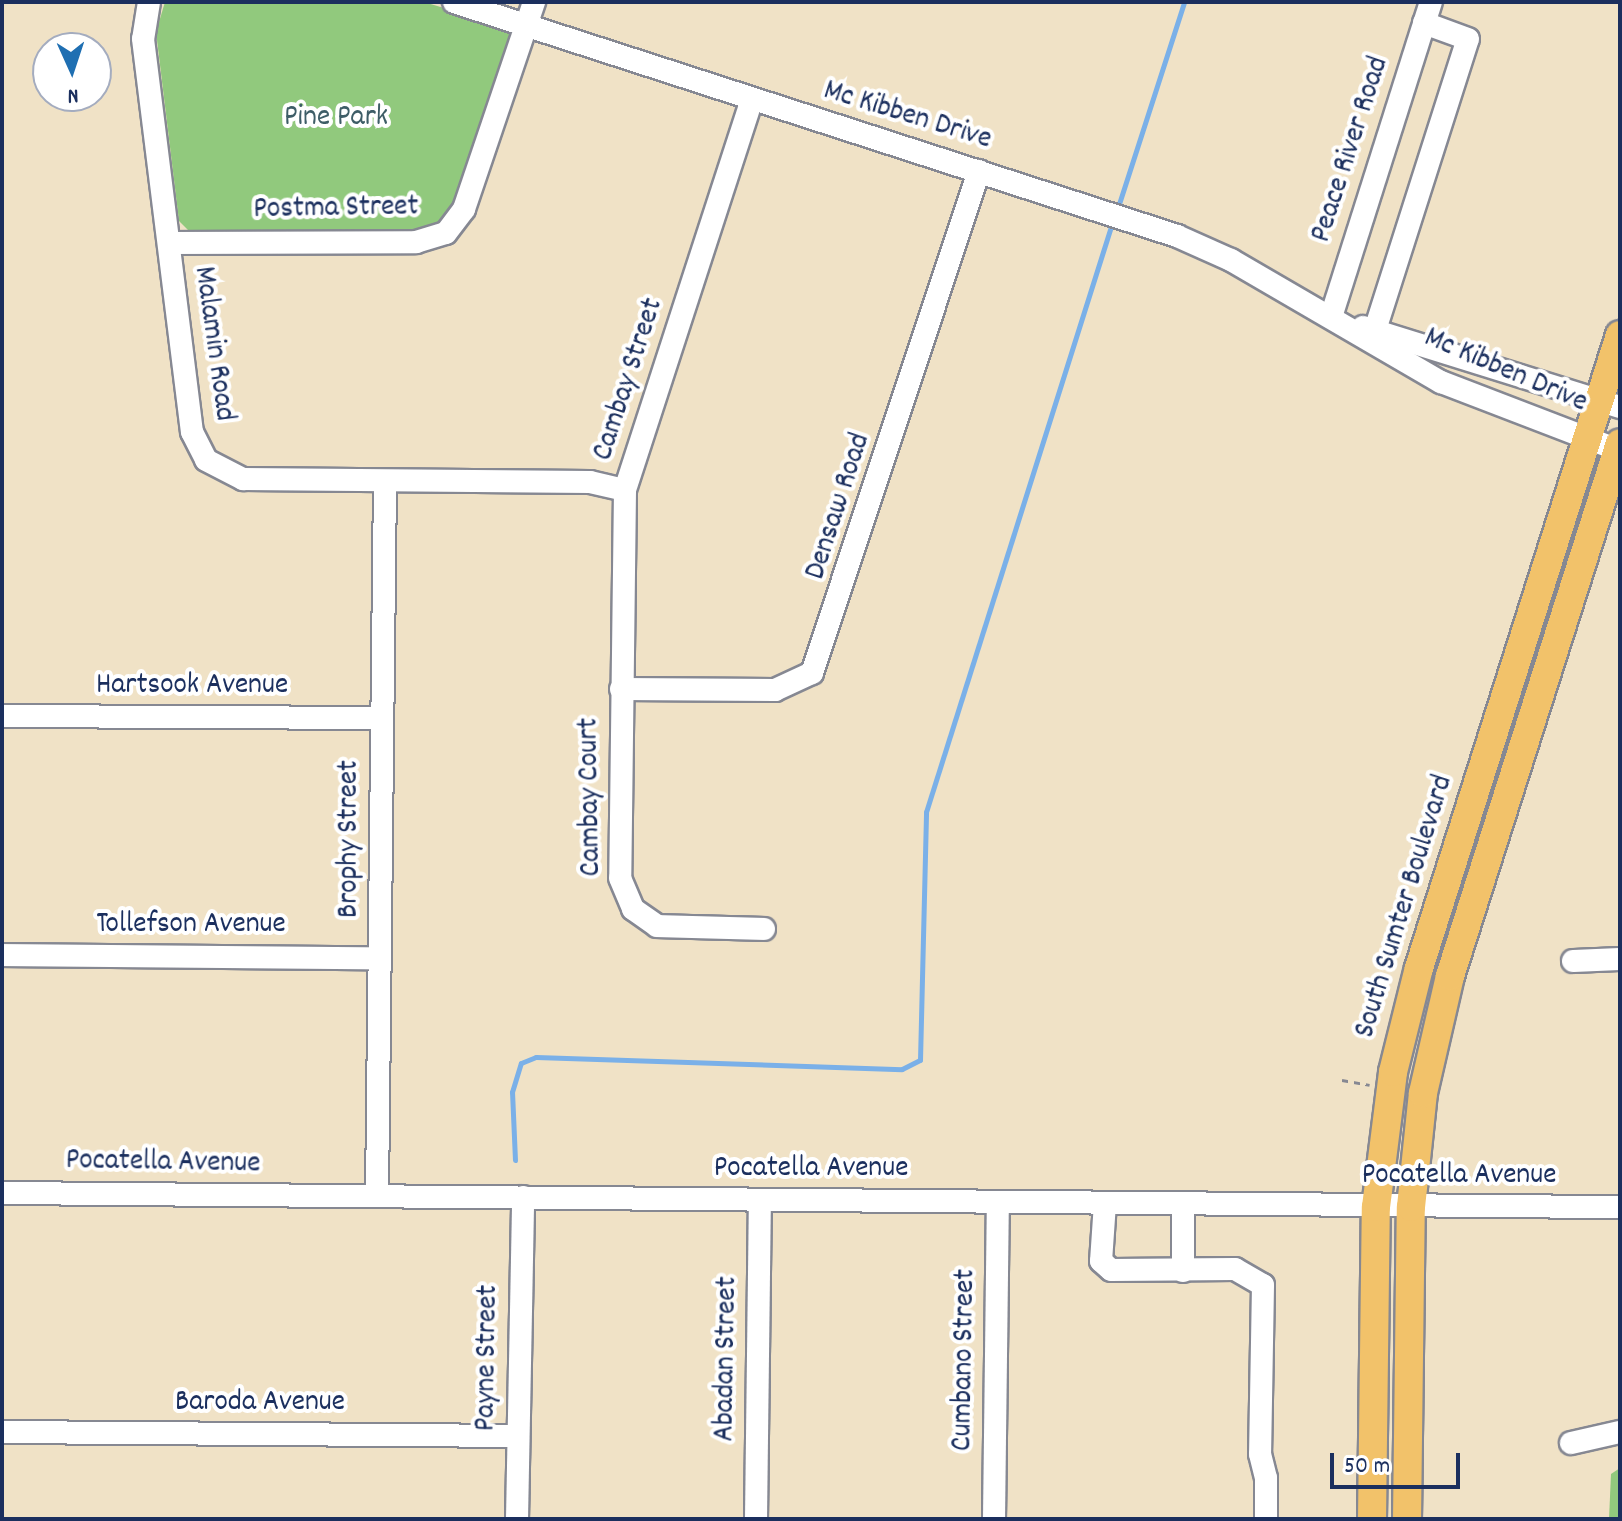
<!DOCTYPE html>
<style>
body{margin:0}
#map{position:relative;width:1622px;height:1521px;overflow:hidden;background:#f0e2c6;font-family:Dekko,sans-serif}
div>[style]{position:absolute}
[style*='--x']{left:calc(var(--x)*1px);top:calc(var(--y)*1px);width:calc(var(--w)*1px);rotate:calc(var(--a)*1deg)}
.green>*{inset:0;background:#91c97d}
.stream>*{height:5px;margin:-2.5px;padding:0 2.5px;transform-origin:2.5px;border-radius:2.5px;background:#7ab0e8}
.path>*{height:3px;margin-top:-1.5px;transform-origin:0;background:repeating-linear-gradient(90deg,#868892 0 6px,transparent 0 12px)}
.roads{filter:drop-shadow(2px 0 #868892) drop-shadow(-2px 0 #868892) drop-shadow(0 2px #868892) drop-shadow(0 -2px #868892)}
.minor>*{height:22px;margin:-11px;padding:0 11px;transform-origin:11px;border-radius:11px;background:#fff}
.major>*{height:28px;margin:-14px;padding:0 14px;transform-origin:14px;border-radius:14px;background:#f2c26a}
span{translate:-50% -50%;white-space:nowrap;text-align:center;line-height:1.15;-webkit-text-stroke:8px #fff;paint-order:stroke}
.street-label{font-size:30px;color:#1b2f5e}
.park-label{font-size:30px;color:#3e5d67}
.frame{position:absolute;inset:0;border:4px solid #1b2f5e;pointer-events:none}
.north{position:absolute;left:32px;top:32px;width:80px;height:80px;box-sizing:border-box;background:#fff;border:2px solid #a4acbf;border-radius:50%;rotate:177deg;font-size:22px;font-weight:700;line-height:32px;text-align:center;color:#1b2f5e}
.north::after{content:'';display:block;margin:auto;width:28px;height:36px;background:#1f6fb2;clip-path:polygon(50% 0,100% 100%,50% 72%,0 100%)}
.scale{position:absolute;left:1330px;top:1453px;width:130px;height:36px;box-sizing:border-box;border:4px solid #1b2f5e;border-top:0;padding-left:10px;font-size:24px;line-height:28px;white-space:nowrap;color:#1b2f5e;-webkit-text-stroke:6px #fff;paint-order:stroke}
</style>
<div id="map">
<div class="green">
<i style="clip-path:polygon(165px 2px,424px 2px,517px 30px,456px 209px,440px 229px,424px 235px,189px 231px,179px 221px,156px 32px)"></i>
<i style="clip-path:polygon(1620px 1468px,1620px 1519px,1609px 1519px,1611px 1474px)"></i>
</div>
<div class="stream">
<i style="--x:1117;--y:210;--w:219;--a:-72.1"></i>
<i style="--x:515;--y:1160;--w:68;--a:-92.5"></i>
<i style="--x:512;--y:1092;--w:30;--a:-73"></i>
<i style="--x:521;--y:1063;--w:16;--a:-22"></i>
<i style="--x:536;--y:1057;--w:366;--a:1.9"></i>
<i style="--x:902;--y:1069;--w:20;--a:-27"></i>
<i style="--x:920;--y:1060;--w:248;--a:-88.6"></i>
<i style="--x:926;--y:812;--w:618;--a:-72.47"></i>
</div>
<div class="path">
<i style="--x:1342;--y:1080;--w:28;--a:10"></i>
</div>
<div class="roads">
<div class="minor">
<i style="--x:149;--y:2;--w:37;--a:99"></i>
<i style="--x:143;--y:39;--w:396;--a:82.9"></i>
<i style="--x:192;--y:432;--w:31;--a:63"></i>
<i style="--x:206;--y:460;--w:42;--a:27.2"></i>
<i style="--x:243;--y:479;--w:347;--a:0.5"></i>
<i style="--x:590;--y:482;--w:36;--a:13"></i>
<i style="--x:454;--y:2;--w:760;--a:17.93"></i>
<i style="--x:1177;--y:236;--w:59;--a:24"></i>
<i style="--x:1231;--y:260;--w:243;--a:30.2"></i>
<i style="--x:1441;--y:382;--w:190;--a:21"></i>
<i style="--x:752;--y:99;--w:411;--a:108"></i>
<i style="--x:625;--y:490;--w:388;--a:90.7"></i>
<i style="--x:620;--y:878;--w:34;--a:67"></i>
<i style="--x:633;--y:909;--w:29;--a:35"></i>
<i style="--x:657;--y:926;--w:107;--a:1.6"></i>
<i style="--x:169;--y:243;--w:247;--a:-0.2"></i>
<i style="--x:416;--y:242;--w:31;--a:-17"></i>
<i style="--x:446;--y:233;--w:30;--a:-53"></i>
<i style="--x:464;--y:209;--w:219;--a:-71.3"></i>
<i style="--x:1331;--y:317;--w:330;--a:-72.4"></i>
<i style="--x:1363;--y:327;--w:269;--a:17.3"></i>
<i style="--x:1375;--y:330;--w:305;--a:-72.3"></i>
<i style="--x:1468;--y:39;--w:47;--a:-160"></i>
<i style="--x:621;--y:689;--w:154;--a:0.4"></i>
<i style="--x:775;--y:690;--w:41;--a:-24.7"></i>
<i style="--x:812;--y:673;--w:529;--a:-71.6"></i>
<i style="--x:2;--y:716;--w:380;--a:0.3"></i>
<i style="--x:2;--y:955;--w:378;--a:0.5"></i>
<i style="--x:1573;--y:961;--w:47;--a:-2.4"></i>
<i style="--x:2;--y:1193;--w:1618;--a:0.5"></i>
<i style="--x:377;--y:1196;--w:714;--a:-89.36"></i>
<i style="--x:1105;--y:1203;--w:58;--a:93.9"></i>
<i style="--x:1101;--y:1261;--w:13;--a:42"></i>
<i style="--x:1111;--y:1270;--w:124;--a:-0.5"></i>
<i style="--x:1235;--y:1269;--w:32;--a:30"></i>
<i style="--x:1263;--y:1285;--w:169;--a:91"></i>
<i style="--x:1260;--y:1454;--w:25;--a:76"></i>
<i style="--x:1266;--y:1478;--w:41;--a:90"></i>
<i style="--x:1183;--y:1271;--w:67;--a:-90"></i>
<i style="--x:2;--y:1432;--w:516;--a:0.44"></i>
<i style="--x:1571;--y:1443;--w:50;--a:-12.7"></i>
<i style="--x:517;--y:1519;--w:322;--a:-88.9"></i>
<i style="--x:756;--y:1519;--w:319;--a:-89.3"></i>
<i style="--x:994;--y:1519;--w:317;--a:-89.3"></i>
</div>
<div class="major">
<i style="--x:1372;--y:1519;--w:312;--a:-89.3"></i>
<i style="--x:1376;--y:1207;--w:136;--a:-82.8"></i>
<i style="--x:1393;--y:1072;--w:107;--a:-76"></i>
<i style="--x:1419;--y:968;--w:664;--a:-72.38"></i>
<i style="--x:1407;--y:1519;--w:312;--a:-89.3"></i>
<i style="--x:1411;--y:1207;--w:115;--a:-84"></i>
<i style="--x:1423;--y:1093;--w:120;--a:-77"></i>
<i style="--x:1450;--y:976;--w:559;--a:-72.31"></i>
</div>
</div>
<div class="street-label">
<span style="left:907px;top:117px;rotate:17deg">Mc Kibben Drive</span>
<span style="left:1352px;top:150px;rotate:-72deg">Peace River Road</span>
<span style="left:336px;top:210px;rotate:-1deg">Postma Street</span>
<span style="left:212px;top:344px;rotate:82deg">Malamin Road</span>
<span style="left:1505px;top:372px;rotate:23deg">Mc Kibben Drive</span>
<span style="left:630px;top:380px;rotate:-72deg">Cambay Street</span>
<span style="left:840px;top:507px;rotate:-72deg">Densaw Road</span>
<span style="left:192px;top:687px">Hartsook Avenue</span>
<span style="left:592px;top:797px;rotate:-91deg">Cambay Court</span>
<span style="left:351px;top:839px;rotate:-90deg">Brophy Street</span>
<span style="left:1406px;top:907px;rotate:-73deg">South Sumter Boulevard</span>
<span style="left:191px;top:926px">Tollefson Avenue</span>
<span style="left:163px;top:1164px;rotate:1deg">Pocatella Avenue</span>
<span style="left:811px;top:1170px">Pocatella Avenue</span>
<span style="left:1459px;top:1177px">Pocatella Avenue</span>
<span style="left:489px;top:1358px;rotate:-89deg">Payne Street</span>
<span style="left:728px;top:1359px;rotate:-89deg">Abadan Street</span>
<span style="left:966px;top:1360px;rotate:-89deg">Cumbano Street</span>
<span style="left:260px;top:1404px">Baroda Avenue</span>
</div>
<div class="park-label">
<span style="left:336px;top:119px">Pine Park</span>
</div>
<div class="frame"></div>
<div class="north">N</div>
<div class="scale">50 m</div>
</div>
